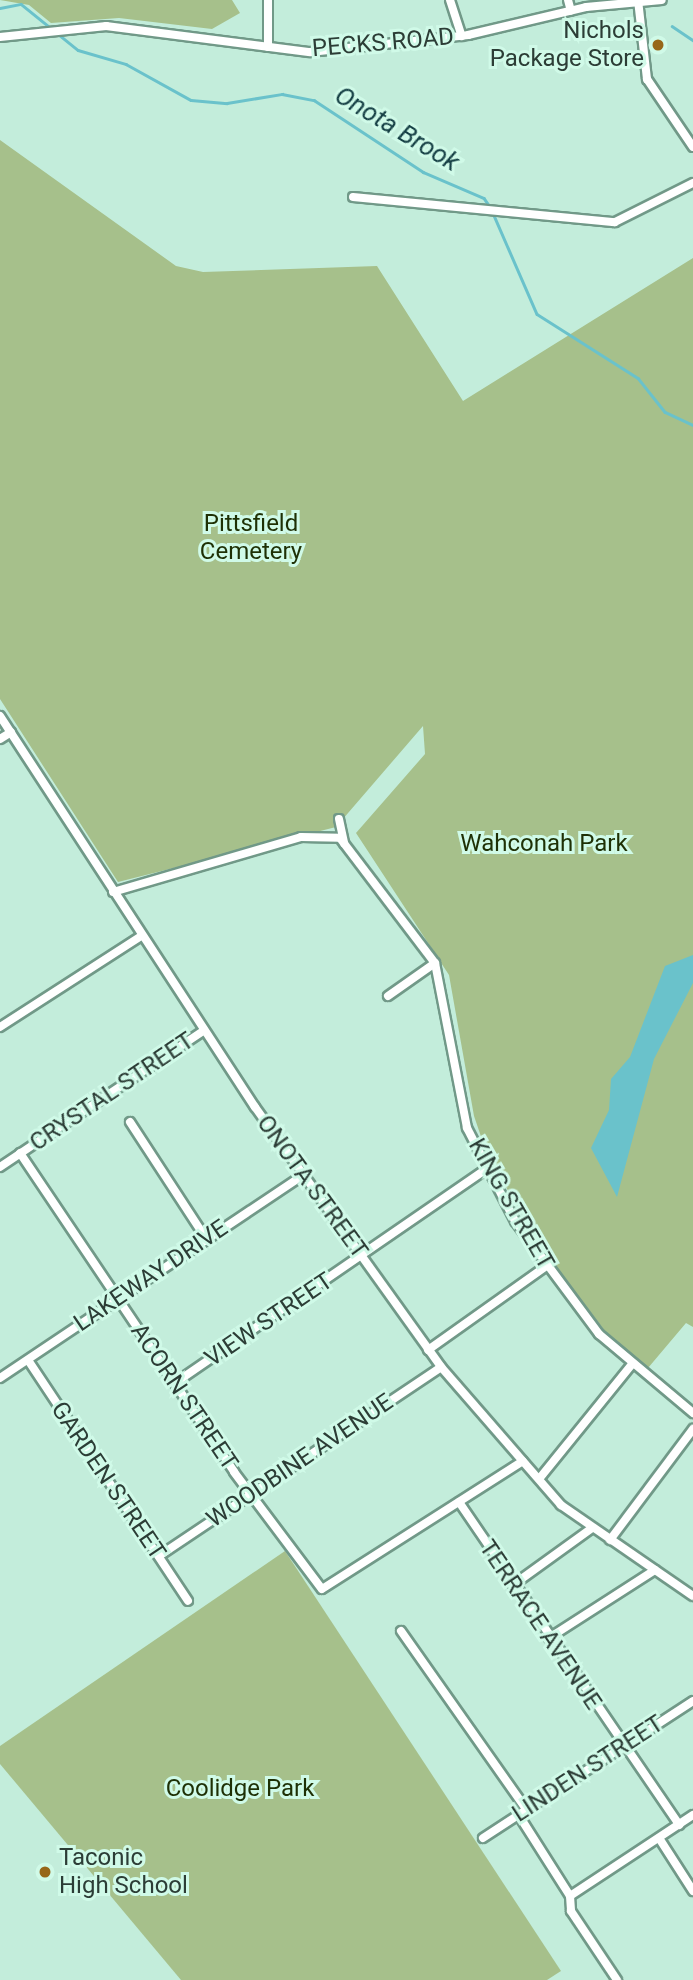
<!DOCTYPE html>
<style>
body{margin:0}
#map{position:relative;width:693px;height:1980px;overflow:hidden;background:#c3eddb;font-family:Roboto,sans-serif}
div>[style]{position:absolute}
[style*='--x']{left:calc(var(--x)*1px);top:calc(var(--y)*1px);width:calc(var(--w)*1px);rotate:calc(var(--a)*1deg)}
.green>*{inset:0;background:#a6c08b}
.water>*{inset:0;background:#6ac2cb}
.stream>*{height:2.5px;margin:-1.25px;padding:0 1.25px;transform-origin:1.25px;border-radius:1.25px;background:#6ac2cb}
.roads{filter:drop-shadow(2px 0 #719988) drop-shadow(-2px 0 #719988) drop-shadow(0 2px #719988) drop-shadow(0 -2px #719988)}
.minor>*{height:8px;margin:-4px;padding:0 4px;transform-origin:4px;border-radius:4px;background:#fff}
.dots>*{width:19px;height:19px;translate:-50% -50%;box-sizing:border-box;border:4px solid #d0fae8;border-radius:50%}
span{translate:-50% -50%;white-space:nowrap;text-align:center;line-height:1.15;-webkit-text-stroke:6px #d0fae8;paint-order:stroke}
.poi-label{font-size:24px;color:#2c3d36}
.right{translate:-100% -50%;text-align:right}
.left{translate:0 -50%;text-align:left}
.street-label{font-size:24px;color:#2c3d36}
.park-label{font-size:24px;color:#1e3005}
.water-label{font-size:26px;color:#164045;font-style:italic}
</style>
<div id="map">
<div class="green">
<i style="clip-path:polygon(0 0,232px 0,240px 13px,212px 29px,119px 18px,51px 23px,29px 5px)"></i>
<i style="clip-path:polygon(0 140px,176px 266px,203px 272px,377px 266px,463px 401px,693px 258px,693px 1327px,686px 1323px,648px 1368px,610px 1338px,553px 1263px,489px 1160px,474px 1116px,449px 975px,356px 833px,425px 754px,423px 726px,336px 827px,118px 882px,0 699px)"></i>
<i style="clip-path:polygon(285px 1551px,561px 1971px,547px 1980px,181px 1980px,0 1764px,0 1746px)"></i>
</div>
<div class="water">
<i style="clip-path:polygon(693px 955px,693px 983px,654px 1059px,617px 1197px,591px 1148px,609px 1110px,611px 1079px,630px 1057px,665px 966px)"></i>
</div>
<div class="stream">
<i style="--x:0;--y:8;--w:21;--a:-11"></i>
<i style="--x:21;--y:4;--w:73;--a:38.9"></i>
<i style="--x:78;--y:50;--w:50;--a:16.3"></i>
<i style="--x:126;--y:64;--w:74;--a:29"></i>
<i style="--x:191;--y:100;--w:36;--a:5"></i>
<i style="--x:227;--y:103;--w:56;--a:-9.3"></i>
<i style="--x:282;--y:94;--w:33;--a:11"></i>
<i style="--x:314;--y:100;--w:131;--a:33.4"></i>
<i style="--x:423;--y:172;--w:66;--a:23.1"></i>
<i style="--x:484;--y:198;--w:11;--a:56"></i>
<i style="--x:672;--y:26;--w:25;--a:34"></i>
<i style="--x:493;--y:213;--w:110;--a:66.5"></i>
<i style="--x:537;--y:314;--w:120;--a:32.4"></i>
<i style="--x:638;--y:378;--w:43;--a:51.5"></i>
<i style="--x:665;--y:412;--w:31;--a:25"></i>
</div>
<div class="roads">
<div class="minor">
<i style="--x:268;--y:0;--w:47;--a:90"></i>
<i style="--x:450;--y:0;--w:38;--a:72"></i>
<i style="--x:568;--y:0;--w:11;--a:75"></i>
<i style="--x:638;--y:0;--w:80;--a:83.5"></i>
<i style="--x:647;--y:79;--w:82;--a:55.9"></i>
<i style="--x:0;--y:37;--w:107;--a:-5.9"></i>
<i style="--x:106;--y:26;--w:206;--a:7.3"></i>
<i style="--x:310;--y:52;--w:159;--a:-6.1"></i>
<i style="--x:468;--y:35;--w:121;--a:-13.3"></i>
<i style="--x:586;--y:7;--w:76;--a:-5.3"></i>
<i style="--x:353;--y:197;--w:263;--a:5.5"></i>
<i style="--x:615;--y:222;--w:87;--a:-26.6"></i>
<i style="--x:0;--y:716;--w:467;--a:56.9"></i>
<i style="--x:255;--y:1107;--w:320;--a:54.4"></i>
<i style="--x:441;--y:1367;--w:183;--a:49"></i>
<i style="--x:561;--y:1505;--w:160;--a:34.6"></i>
<i style="--x:0;--y:739;--w:13;--a:-32"></i>
<i style="--x:339;--y:819;--w:25;--a:78"></i>
<i style="--x:113;--y:892;--w:196;--a:-16.3"></i>
<i style="--x:301;--y:837;--w:39;--a:1"></i>
<i style="--x:340;--y:838;--w:157;--a:52.8"></i>
<i style="--x:435;--y:963;--w:168;--a:79"></i>
<i style="--x:467;--y:1128;--w:105;--a:62.7"></i>
<i style="--x:515;--y:1221;--w:141;--a:53.4"></i>
<i style="--x:599;--y:1334;--w:123;--a:40"></i>
<i style="--x:388;--y:996;--w:57;--a:-35.1"></i>
<i style="--x:0;--y:1027;--w:168;--a:-32.8"></i>
<i style="--x:130;--y:1122;--w:141;--a:56.9"></i>
<i style="--x:20;--y:1153;--w:384;--a:56.1"></i>
<i style="--x:234;--y:1472;--w:146;--a:53.1"></i>
<i style="--x:322;--y:1589;--w:238;--a:-32.5"></i>
<i style="--x:0;--y:1167;--w:244;--a:-33.8"></i>
<i style="--x:428;--y:1350;--w:143;--a:-35.4"></i>
<i style="--x:28;--y:1360;--w:289;--a:56.4"></i>
<i style="--x:0;--y:1378;--w:365;--a:-33.8"></i>
<i style="--x:175;--y:1383;--w:378;--a:-34.5"></i>
<i style="--x:539;--y:1479;--w:148;--a:-51"></i>
<i style="--x:459;--y:1502;--w:391;--a:55.7"></i>
<i style="--x:610;--y:1540;--w:139;--a:-53.2"></i>
<i style="--x:159;--y:1556;--w:339;--a:-33.8"></i>
<i style="--x:513;--y:1585;--w:97;--a:-35.8"></i>
<i style="--x:401;--y:1631;--w:218;--a:54.9"></i>
<i style="--x:549;--y:1638;--w:126;--a:-32.7"></i>
<i style="--x:518;--y:1814;--w:97;--a:57.6"></i>
<i style="--x:483;--y:1838;--w:251;--a:-33.1"></i>
<i style="--x:659;--y:1838;--w:63;--a:57.3"></i>
<i style="--x:570;--y:1896;--w:147;--a:-33.4"></i>
<i style="--x:570;--y:1896;--w:15;--a:86"></i>
<i style="--x:571;--y:1911;--w:83;--a:56.3"></i>
</div>
</div>
<div class="dots">
<i style="left:658px;top:45px;background:#976719"></i>
<i style="left:45px;top:1872px;background:#976719"></i>
</div>
<div class="poi-label">
<span class="right" style="left:644px;top:45px">Nichols<br>Package Store</span>
<span class="left" style="left:59px;top:1872px">Taconic<br>High School</span>
</div>
<div class="street-label">
<span style="left:383px;top:43px;rotate:-5deg">PECKS ROAD</span>
<span style="left:112px;top:1092px;rotate:-34deg">CRYSTAL STREET</span>
<span style="left:312px;top:1187px;rotate:54deg">ONOTA STREET</span>
<span style="left:511px;top:1204px;rotate:60deg">KING STREET</span>
<span style="left:151px;top:1276px;rotate:-34deg">LAKEWAY DRIVE</span>
<span style="left:269px;top:1320px;rotate:-34deg">VIEW STREET</span>
<span style="left:184px;top:1397px;rotate:56deg">ACORN STREET</span>
<span style="left:300px;top:1461px;rotate:-34deg">WOODBINE AVENUE</span>
<span style="left:108px;top:1481px;rotate:56deg">GARDEN STREET</span>
<span style="left:540px;top:1625px;rotate:56deg">TERRACE AVENUE</span>
<span style="left:588px;top:1769px;rotate:-33deg">LINDEN STREET</span>
</div>
<div class="park-label">
<span style="left:251px;top:538px">Pittsfield<br>Cemetery</span>
<span style="left:544px;top:844px">Wahconah Park</span>
<span style="left:240px;top:1789px">Coolidge Park</span>
</div>
<div class="water-label">
<span style="left:397px;top:129px;rotate:31deg">Onota Brook</span>
</div>
</div>
